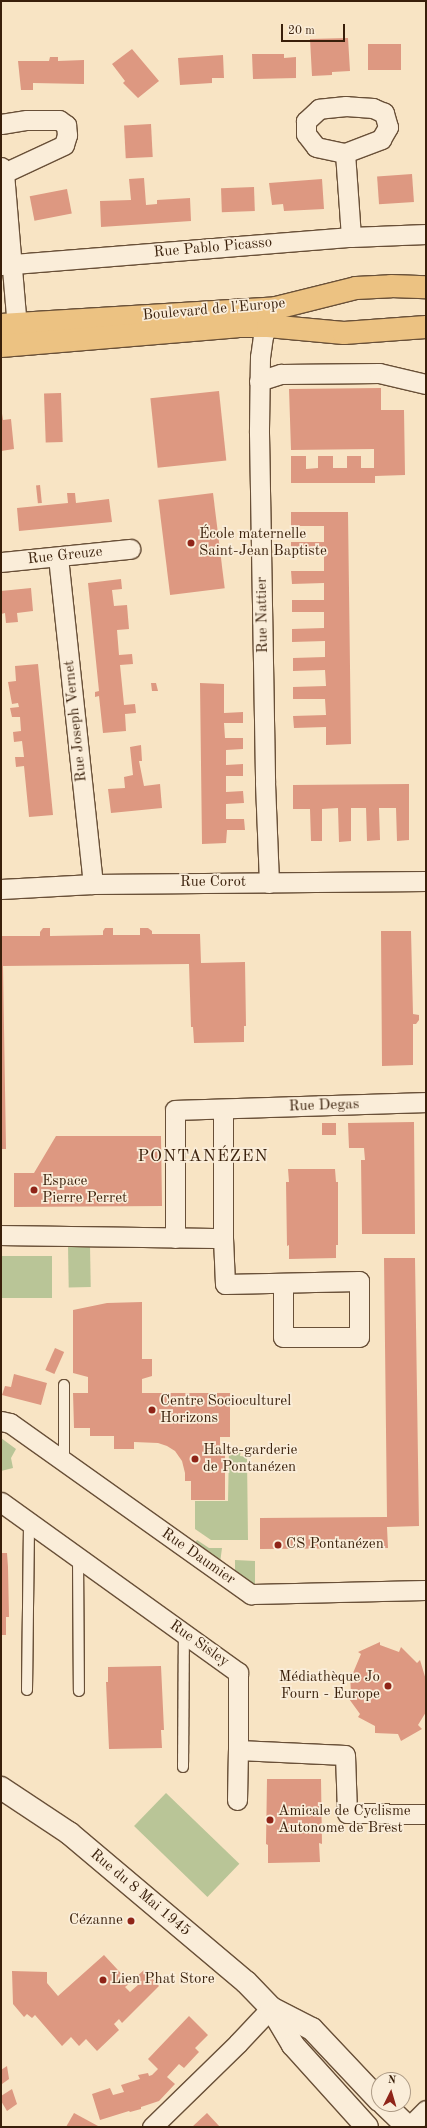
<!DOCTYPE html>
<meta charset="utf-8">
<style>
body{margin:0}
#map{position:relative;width:427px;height:2128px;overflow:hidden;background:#f8e4c4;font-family:"Old Standard TT",serif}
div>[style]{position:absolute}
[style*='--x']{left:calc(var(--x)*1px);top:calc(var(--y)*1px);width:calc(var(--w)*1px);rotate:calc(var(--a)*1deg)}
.green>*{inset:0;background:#b9c597;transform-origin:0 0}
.building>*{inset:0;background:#dd9881;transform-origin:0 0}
.roads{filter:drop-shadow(1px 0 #695038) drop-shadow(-1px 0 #695038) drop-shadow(0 1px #695038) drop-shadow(0 -1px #695038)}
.service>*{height:10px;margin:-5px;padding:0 5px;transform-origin:5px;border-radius:5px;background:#faedd9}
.minor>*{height:19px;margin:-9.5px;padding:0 9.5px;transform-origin:9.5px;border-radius:9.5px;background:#faedd9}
.tertiary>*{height:22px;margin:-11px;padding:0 11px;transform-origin:11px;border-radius:11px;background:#faedd9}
.primary>*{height:22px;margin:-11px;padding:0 11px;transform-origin:11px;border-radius:11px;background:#ecc282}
.dots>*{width:11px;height:11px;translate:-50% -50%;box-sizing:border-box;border:2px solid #faedd9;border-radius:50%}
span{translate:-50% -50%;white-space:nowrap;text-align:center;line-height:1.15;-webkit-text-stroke:3.5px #faedd9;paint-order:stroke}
.street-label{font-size:15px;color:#391f0a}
.poi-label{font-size:15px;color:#391f0a}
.left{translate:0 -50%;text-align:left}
.right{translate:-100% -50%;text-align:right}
.quarter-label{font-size:17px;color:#391f0a;letter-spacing:1px}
.frame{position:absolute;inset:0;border:2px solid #391f0a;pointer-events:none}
.north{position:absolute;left:371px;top:2072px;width:40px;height:40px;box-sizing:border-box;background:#faedd9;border:1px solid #ad9b86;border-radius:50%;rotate:5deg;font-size:11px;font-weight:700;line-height:16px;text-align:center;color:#391f0a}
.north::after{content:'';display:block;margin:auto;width:14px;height:18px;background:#8f2418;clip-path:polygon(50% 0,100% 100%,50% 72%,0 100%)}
.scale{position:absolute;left:281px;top:24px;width:64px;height:18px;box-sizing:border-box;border:2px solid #391f0a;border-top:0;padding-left:5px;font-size:12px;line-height:14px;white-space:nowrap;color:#391f0a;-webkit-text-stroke:3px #faedd9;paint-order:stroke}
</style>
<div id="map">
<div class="green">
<i style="left:90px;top:1245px;width:42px;height:22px;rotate:89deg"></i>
<i style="left:1px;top:1256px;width:51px;height:42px"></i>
<i style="clip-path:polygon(1px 1438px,16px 1449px,11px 1458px,13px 1468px,1px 1471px)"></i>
<i style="clip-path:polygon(229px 1450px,241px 1450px,240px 1456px,247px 1457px,248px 1540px,211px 1540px,195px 1529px,195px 1501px,228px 1501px)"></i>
<i style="clip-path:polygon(197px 1540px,209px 1548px,222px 1548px,220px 1563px,194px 1544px)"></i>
<i style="clip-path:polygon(235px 1560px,255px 1561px,255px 1586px,235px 1574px)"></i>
<i style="left:166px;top:1793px;width:102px;height:46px;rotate:44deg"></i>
</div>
<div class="building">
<i style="clip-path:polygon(348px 38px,350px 71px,332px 72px,332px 75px,312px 76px,310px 39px)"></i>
<i style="left:368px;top:44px;width:33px;height:26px"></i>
<i style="clip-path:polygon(132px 49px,159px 81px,138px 98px,123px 83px,125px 81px,112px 64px)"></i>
<i style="clip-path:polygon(252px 54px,284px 54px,284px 58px,296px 57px,296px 78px,253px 79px)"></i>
<i style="clip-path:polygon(223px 55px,224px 78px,212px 78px,212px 83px,180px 85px,178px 58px)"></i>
<i style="clip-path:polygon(50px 57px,58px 57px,58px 61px,84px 60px,84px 84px,33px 83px,33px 90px,21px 90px,18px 61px,49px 61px)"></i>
<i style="left:151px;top:124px;width:33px;height:27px;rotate:87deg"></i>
<i style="left:412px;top:174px;width:28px;height:35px;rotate:86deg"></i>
<i style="clip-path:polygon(144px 178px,146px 205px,157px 204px,157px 200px,190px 198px,191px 221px,101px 227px,100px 201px,131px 200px,129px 179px)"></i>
<i style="clip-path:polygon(322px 179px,324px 209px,284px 211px,283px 204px,272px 205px,269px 183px)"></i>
<i style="left:254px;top:187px;width:24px;height:33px;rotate:88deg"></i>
<i style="left:67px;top:189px;width:25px;height:38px;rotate:79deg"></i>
<i style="clip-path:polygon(381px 388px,381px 410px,404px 410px,405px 475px,375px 476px,375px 483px,291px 483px,291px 456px,306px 456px,306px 469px,318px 468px,318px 456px,333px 456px,333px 468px,347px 468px,347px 456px,361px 456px,361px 468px,374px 468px,374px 449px,291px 450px,289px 389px)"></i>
<i style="left:219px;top:391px;width:70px;height:69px;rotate:84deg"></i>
<i style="left:61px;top:393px;width:49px;height:17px;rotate:88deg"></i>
<i style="clip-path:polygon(1px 407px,3px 420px,11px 419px,14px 449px,1px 451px)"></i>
<i style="left:40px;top:485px;width:18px;height:4px;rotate:84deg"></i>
<i style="clip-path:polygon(67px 493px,75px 493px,76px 503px,109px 499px,112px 522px,19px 531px,17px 508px,68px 503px)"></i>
<i style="left:213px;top:493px;width:96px;height:55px;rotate:83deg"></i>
<i style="clip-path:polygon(291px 512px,348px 512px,351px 744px,326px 745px,326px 727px,294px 728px,293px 716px,326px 715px,325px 699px,293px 699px,293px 687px,326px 686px,325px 670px,293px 671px,293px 658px,325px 657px,325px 641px,292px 642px,292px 629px,324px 628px,324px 612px,292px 612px,292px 600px,324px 600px,324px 583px,292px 584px,291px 571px,324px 571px,324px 554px,291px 555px,291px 542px,324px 542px,324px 526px,291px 526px)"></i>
<i style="clip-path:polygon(121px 579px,122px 589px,112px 590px,114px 606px,127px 605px,129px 629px,117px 630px,119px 655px,132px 654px,133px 664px,120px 665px,124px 705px,135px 704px,136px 713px,125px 714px,126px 731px,103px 733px,99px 696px,95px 697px,95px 692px,99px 691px,88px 583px)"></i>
<i style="clip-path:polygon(31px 588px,33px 611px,17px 613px,18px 622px,6px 623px,5px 613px,1px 614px,1px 591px)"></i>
<i style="clip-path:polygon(38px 664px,53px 815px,29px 817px,24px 766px,16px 767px,15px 757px,24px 757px,22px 741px,14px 742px,13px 732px,21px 731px,20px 717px,12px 717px,10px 708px,19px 707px,18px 703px,12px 704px,8px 682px,16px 681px,15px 666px)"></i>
<i style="clip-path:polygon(151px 683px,156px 683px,158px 691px,152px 691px)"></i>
<i style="clip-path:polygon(200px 683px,224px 684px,224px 713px,243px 712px,243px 723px,224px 723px,225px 738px,243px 738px,243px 749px,226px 750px,226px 765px,243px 764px,243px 776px,226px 776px,226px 792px,243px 791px,244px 803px,226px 804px,226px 819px,244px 819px,245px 830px,227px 830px,226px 843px,202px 844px)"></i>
<i style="clip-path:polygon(141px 745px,142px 761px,139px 761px,144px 786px,160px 784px,162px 808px,111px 813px,108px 789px,125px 788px,124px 777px,133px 775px,130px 747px)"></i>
<i style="clip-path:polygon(409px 784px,409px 840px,397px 841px,396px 808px,379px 808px,380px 840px,367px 841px,366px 808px,351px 808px,351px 841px,339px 842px,338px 808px,322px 809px,322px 841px,311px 841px,310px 809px,293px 809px,293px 785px)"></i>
<i style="clip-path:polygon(43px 928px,50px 928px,50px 936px,103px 935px,103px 931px,105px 928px,113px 928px,113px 935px,140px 935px,140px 928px,148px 928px,152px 931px,152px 934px,200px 934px,201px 963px,245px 962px,246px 1026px,244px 1026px,244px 1042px,194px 1043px,193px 1027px,191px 1027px,189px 964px,3px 966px,6px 1149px,1px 1149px,1px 936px,40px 936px,40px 932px)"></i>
<i style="clip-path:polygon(381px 931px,411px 931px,413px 1014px,419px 1015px,419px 1020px,416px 1024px,413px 1024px,413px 1065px,382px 1066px)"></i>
<i style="clip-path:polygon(414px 1122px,415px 1234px,362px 1234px,361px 1160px,365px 1160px,364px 1148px,349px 1148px,348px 1123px)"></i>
<i style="left:322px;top:1123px;width:14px;height:12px"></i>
<i style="clip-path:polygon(56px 1136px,161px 1136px,162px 1206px,14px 1207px,14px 1173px,34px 1173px)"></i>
<i style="clip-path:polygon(288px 1169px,335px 1169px,336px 1182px,338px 1182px,338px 1245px,336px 1245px,336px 1258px,289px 1259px,289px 1245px,287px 1246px,286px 1182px,289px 1182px)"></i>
<i style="clip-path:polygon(384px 1258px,415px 1258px,419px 1526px,387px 1527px,388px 1548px,260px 1549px,260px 1518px,387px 1517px)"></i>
<i style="clip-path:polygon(142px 1302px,142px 1359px,152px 1359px,152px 1376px,142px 1379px,142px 1393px,230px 1393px,230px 1437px,220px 1437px,220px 1451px,225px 1450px,225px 1500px,191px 1500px,191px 1481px,185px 1481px,185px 1473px,182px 1461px,175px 1451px,167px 1446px,158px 1443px,134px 1442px,134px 1449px,114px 1449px,114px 1436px,90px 1436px,90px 1428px,74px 1428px,73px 1393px,88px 1393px,88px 1377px,73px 1373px,73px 1310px,107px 1303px)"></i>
<i style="left:55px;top:1348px;width:10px;height:24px;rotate:24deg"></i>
<i style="clip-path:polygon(14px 1374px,47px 1383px,41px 1405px,2px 1395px,5px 1386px,11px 1387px)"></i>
<i style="clip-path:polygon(1px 1553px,7px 1553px,8px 1567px,9px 1617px,6px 1617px,6px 1635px,1px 1635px)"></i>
<i style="clip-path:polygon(380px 1642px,380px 1645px,399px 1652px,401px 1647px,417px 1663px,420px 1660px,426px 1680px,426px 1712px,418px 1725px,422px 1729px,401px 1741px,398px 1734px,375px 1733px,375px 1726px,358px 1717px,360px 1714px,344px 1692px,351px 1695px,350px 1672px,353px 1673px,361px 1654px,358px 1652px)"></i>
<i style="clip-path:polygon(161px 1666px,164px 1730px,161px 1730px,162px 1748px,109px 1749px,106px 1682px,108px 1682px,108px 1667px)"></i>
<i style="clip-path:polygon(267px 1779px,321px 1779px,322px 1844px,319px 1843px,320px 1862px,268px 1863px,268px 1845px,266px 1844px)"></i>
<i style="clip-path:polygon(104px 1955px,130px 1983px,125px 1987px,130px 1992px,139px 1984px,134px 1979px,144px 1970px,159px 1986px,122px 2023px,119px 2019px,114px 2024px,119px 2030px,97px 2051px,86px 2039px,79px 2046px,71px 2037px,62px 2046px,35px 2015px,32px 2018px,27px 2014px,24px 2017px,13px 2004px,12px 1971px,47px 1972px,47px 1983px,58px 1996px)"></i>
<i style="clip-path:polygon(189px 2016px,208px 2035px,195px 2048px,199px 2052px,184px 2068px,179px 2064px,167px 2077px,175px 2084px,159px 2101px,141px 2107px,141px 2109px,130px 2112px,129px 2111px,100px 2120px,92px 2094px,110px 2088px,113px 2095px,124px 2092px,121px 2085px,140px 2079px,138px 2075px,148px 2073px,149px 2076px,152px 2075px,158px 2069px,148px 2059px)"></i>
<i style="clip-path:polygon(7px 2066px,9px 2079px,2px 2084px,1px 2070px)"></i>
<i style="clip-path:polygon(12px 2089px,17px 2104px,7px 2111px,1px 2101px,1px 2096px)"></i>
<i style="clip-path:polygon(74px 2113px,98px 2126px,97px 2127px,66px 2127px)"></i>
<i style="clip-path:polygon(207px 2113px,220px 2127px,192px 2127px)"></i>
</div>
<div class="roads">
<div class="service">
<i style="--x:64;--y:1385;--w:76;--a:90"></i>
<i style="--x:78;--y:1558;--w:133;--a:89.6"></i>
<i style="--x:27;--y:1690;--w:168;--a:-89.3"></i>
<i style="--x:183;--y:1767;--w:133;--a:-89.6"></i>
</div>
<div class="minor">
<i style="--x:1;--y:124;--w:26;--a:-9"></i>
<i style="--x:27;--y:120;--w:32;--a:0"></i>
<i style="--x:59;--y:120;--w:9;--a:36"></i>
<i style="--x:66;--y:125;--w:10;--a:84"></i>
<i style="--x:67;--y:135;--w:10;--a:107"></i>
<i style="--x:64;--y:145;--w:66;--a:155"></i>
<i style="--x:345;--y:153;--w:39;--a:-21"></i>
<i style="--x:381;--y:139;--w:14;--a:-60"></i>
<i style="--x:388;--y:127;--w:15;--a:-106"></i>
<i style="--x:384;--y:113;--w:12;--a:-156"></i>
<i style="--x:373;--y:108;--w:27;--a:-176"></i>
<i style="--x:346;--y:106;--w:27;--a:174"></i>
<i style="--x:319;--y:109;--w:18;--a:137"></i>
<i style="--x:306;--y:121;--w:13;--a:90"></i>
<i style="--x:306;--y:134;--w:16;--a:52"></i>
<i style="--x:316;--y:147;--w:30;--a:12"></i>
<i style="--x:345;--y:153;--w:84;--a:85.9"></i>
<i style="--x:1;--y:167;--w:7;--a:63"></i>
<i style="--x:4;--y:173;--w:166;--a:85.2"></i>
<i style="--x:1;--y:265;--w:351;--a:-4.6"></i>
<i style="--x:351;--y:237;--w:75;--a:-2.3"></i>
<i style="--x:268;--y:326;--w:11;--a:117"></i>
<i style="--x:263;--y:336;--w:21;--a:98"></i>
<i style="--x:260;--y:357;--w:76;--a:90.8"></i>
<i style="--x:259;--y:433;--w:350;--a:89"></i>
<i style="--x:265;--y:783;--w:100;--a:87.7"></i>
<i style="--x:259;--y:381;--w:23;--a:-18"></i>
<i style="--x:281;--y:374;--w:98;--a:-0.6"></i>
<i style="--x:379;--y:373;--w:48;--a:13.2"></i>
<i style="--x:58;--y:557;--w:329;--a:83.9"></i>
<i style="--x:1;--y:562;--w:130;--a:-5.8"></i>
<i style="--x:1;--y:889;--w:92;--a:-3.1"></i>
<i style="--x:93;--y:884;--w:333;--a:-0.5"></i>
<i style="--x:1;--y:1235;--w:222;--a:0.8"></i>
<i style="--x:223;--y:1238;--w:129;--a:-90"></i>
<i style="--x:175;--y:1238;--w:128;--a:-90"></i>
<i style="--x:175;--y:1110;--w:251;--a:-1.8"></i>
<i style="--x:223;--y:1238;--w:46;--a:87.5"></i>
<i style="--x:225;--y:1284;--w:134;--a:-1.3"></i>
<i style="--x:359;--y:1281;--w:56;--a:90"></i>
<i style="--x:359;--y:1337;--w:76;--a:180"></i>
<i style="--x:283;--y:1337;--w:54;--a:-90"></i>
<i style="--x:1;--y:1421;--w:9;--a:13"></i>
<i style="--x:10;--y:1423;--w:296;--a:35.4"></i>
<i style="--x:251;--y:1594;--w:175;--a:-1.3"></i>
<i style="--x:1;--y:1502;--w:292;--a:35.7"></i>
<i style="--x:238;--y:1672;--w:78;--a:90"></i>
<i style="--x:238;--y:1750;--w:107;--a:2.7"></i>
<i style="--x:345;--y:1755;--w:58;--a:88"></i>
<i style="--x:347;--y:1813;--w:79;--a:0.7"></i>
<i style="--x:237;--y:1800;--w:50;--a:-88.9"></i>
<i style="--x:152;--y:2127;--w:120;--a:-44.3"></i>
<i style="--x:238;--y:2043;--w:48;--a:-46.7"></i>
<i style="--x:409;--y:2127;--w:24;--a:-45"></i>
</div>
<div class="tertiary">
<i style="--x:1;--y:1788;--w:82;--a:33.5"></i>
<i style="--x:69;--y:1833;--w:231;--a:40.1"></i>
<i style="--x:246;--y:1982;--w:36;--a:46"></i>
<i style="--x:271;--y:2008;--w:43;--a:59.3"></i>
<i style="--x:293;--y:2045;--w:110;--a:47.9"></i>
<i style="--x:271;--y:2008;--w:46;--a:27.1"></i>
<i style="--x:312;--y:2029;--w:98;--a:46.7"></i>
<i style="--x:384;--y:2104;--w:33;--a:44"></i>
</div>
<div class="primary">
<i style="--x:1;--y:325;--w:276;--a:-3.5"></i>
<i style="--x:276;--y:308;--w:82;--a:-14"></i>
<i style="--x:356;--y:288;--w:35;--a:-3"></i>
<i style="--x:391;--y:286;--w:35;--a:2"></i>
<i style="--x:1;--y:346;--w:237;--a:-4.8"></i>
<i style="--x:237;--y:326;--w:31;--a:0"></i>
<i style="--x:268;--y:326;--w:76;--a:5.3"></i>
<i style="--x:344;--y:333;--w:82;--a:-4.2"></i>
</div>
</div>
<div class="dots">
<i style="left:191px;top:543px;background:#8f2418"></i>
<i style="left:34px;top:1190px;background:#8f2418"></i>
<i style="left:152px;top:1410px;background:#8f2418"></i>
<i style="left:195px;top:1459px;background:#8f2418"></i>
<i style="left:278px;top:1545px;background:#8f2418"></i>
<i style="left:388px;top:1686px;background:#8f2418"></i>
<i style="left:270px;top:1820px;background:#8f2418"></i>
<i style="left:131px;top:1921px;background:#8f2418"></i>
<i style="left:103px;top:1980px;background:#8f2418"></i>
</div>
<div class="street-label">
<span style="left:213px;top:248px;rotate:-5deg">Rue Pablo Picasso</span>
<span style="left:214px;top:310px;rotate:-5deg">Boulevard de l'Europe</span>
<span style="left:65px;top:556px;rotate:-6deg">Rue Greuze</span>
<span style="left:263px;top:615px;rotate:-91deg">Rue Nattier</span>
<span style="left:76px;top:721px;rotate:-96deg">Rue Joseph Vernet</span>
<span style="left:213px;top:883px">Rue Corot</span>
<span style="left:324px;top:1106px;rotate:-2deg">Rue Degas</span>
<span style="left:198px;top:1557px;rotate:35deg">Rue Daumier</span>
<span style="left:199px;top:1644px;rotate:35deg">Rue Sisley</span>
<span style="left:140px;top:1893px;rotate:40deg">Rue du 8 Mai 1945</span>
</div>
<div class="poi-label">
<span class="left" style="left:199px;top:543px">École maternelle<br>Saint-Jean Baptiste</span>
<span class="left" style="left:42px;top:1190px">Espace<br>Pierre Perret</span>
<span class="left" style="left:160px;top:1410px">Centre Socioculturel<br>Horizons</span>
<span class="left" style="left:203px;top:1459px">Halte-garderie<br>de Pontanézen</span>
<span class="left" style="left:286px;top:1545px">CS Pontanézen</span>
<span class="right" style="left:380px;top:1686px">Médiathèque Jo<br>Fourn - Europe</span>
<span class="left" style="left:278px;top:1820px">Amicale de Cyclisme<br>Autonome de Brest</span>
<span class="right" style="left:123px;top:1921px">Cézanne</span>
<span class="left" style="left:111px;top:1980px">Lien Phat Store</span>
</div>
<div class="quarter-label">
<span style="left:203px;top:1157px">PONTANÉZEN</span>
</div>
<div class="frame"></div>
<div class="north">N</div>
<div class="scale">20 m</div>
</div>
